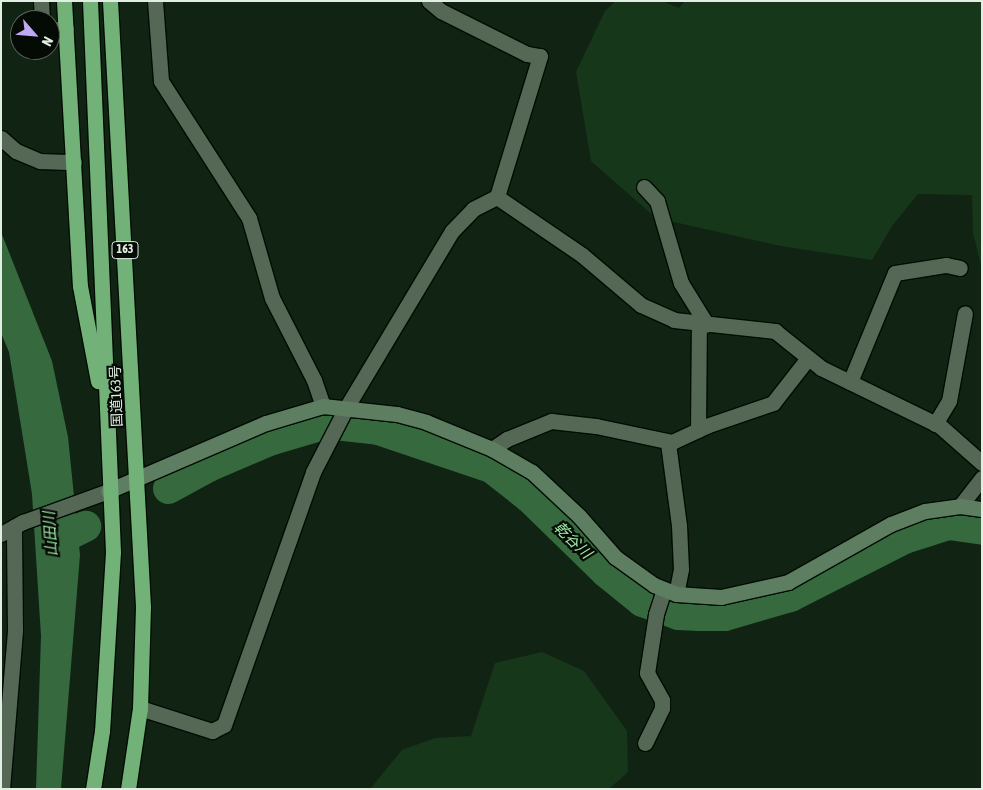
<!DOCTYPE html>
<meta charset="utf-8">
<style>
body{margin:0}
#map{position:relative;width:983px;height:790px;overflow:hidden;background:#112313;font-family:"Asap Condensed","Noto Sans JP",sans-serif}
div>[style]{position:absolute}
[style*='--x']{left:calc(var(--x)*1px);top:calc(var(--y)*1px);width:calc(var(--w)*1px);rotate:calc(var(--a)*1deg)}
.green>*{inset:0;background:#17371b}
.water>*{inset:0;background:#36693d}
.river>*{height:31px;margin:-15.5px;padding:0 15.5px;transform-origin:15.5px;border-radius:15.5px;background:#36693d}
.roads{filter:drop-shadow(1px 0 #010c02) drop-shadow(-1px 0 #010c02) drop-shadow(0 1px #010c02) drop-shadow(0 -1px #010c02)}
.street>*{height:15px;margin:-7.5px;padding:0 7.5px;transform-origin:7.5px;border-radius:7.5px;background:#546855}
.secondary>*{height:15px;margin:-7.5px;padding:0 7.5px;transform-origin:7.5px;border-radius:7.5px;background:#5d7e60}
.highway>*{height:15px;margin:-7.5px;padding:0 7.5px;transform-origin:7.5px;border-radius:7.5px;background:#72b178}
span{translate:-50% -50%;white-space:nowrap;text-align:center;line-height:1.15;-webkit-text-stroke:4.5px #040a04;paint-order:stroke}
.shield-label span{padding:1px 4px;background:#040a04;border:1px solid;border-radius:4px;-webkit-text-stroke-width:0}
.shield-label{font-size:12px;color:#e2eee3;font-weight:700}
.street-label{font-size:14px;color:#e2eee3}
.water-label{font-size:15px;color:#a1eca8;font-style:italic}
.frame{position:absolute;inset:0;border:2px solid #e2eee3;pointer-events:none}
.north{position:absolute;left:10px;top:10px;width:50px;height:50px;box-sizing:border-box;background:#040a04;border:1px solid #5d655d;border-radius:50%;rotate:117deg;font-size:14px;font-weight:700;line-height:20px;text-align:center;color:#e2eee3}
.north::after{content:'';display:block;margin:auto;width:18px;height:22px;background:#bea9f4;clip-path:polygon(50% 0,100% 100%,50% 72%,0 100%)}
</style>
<div id="map">
<div class="green">
<i style="clip-path:polygon(616px 1px,662px 1px,679px 8px,685px 1px,982px 1px,982px 270px,973px 233px,972px 195px,918px 194px,892px 226px,872px 260px,781px 246px,656px 218px,591px 161px,576px 72px,605px 11px)"></i>
<i style="clip-path:polygon(542px 652px,584px 671px,627px 731px,628px 772px,609px 789px,370px 789px,402px 750px,435px 738px,471px 736px,495px 663px)"></i>
</div>
<div class="water">
<i style="clip-path:polygon(1px 232px,52px 361px,68px 437px,80px 555px,61px 789px,36px 789px,41px 636px,32px 494px,9px 352px,1px 333px)"></i>
</div>
<div class="river">
<i style="--x:168;--y:488;--w:46;--a:-28.8"></i>
<i style="--x:208;--y:466;--w:66;--a:-23.1"></i>
<i style="--x:269;--y:440;--w:59;--a:-16.6"></i>
<i style="--x:326;--y:423;--w:52;--a:6.6"></i>
<i style="--x:378;--y:429;--w:119;--a:18.6"></i>
<i style="--x:491;--y:467;--w:48;--a:38.3"></i>
<i style="--x:529;--y:497;--w:107;--a:44.2"></i>
<i style="--x:606;--y:572;--w:46;--a:38.9"></i>
<i style="--x:642;--y:601;--w:38;--a:20"></i>
<i style="--x:678;--y:614;--w:21;--a:3"></i>
<i style="--x:699;--y:615;--w:25;--a:0"></i>
<i style="--x:724;--y:615;--w:69;--a:-16.1"></i>
<i style="--x:790;--y:596;--w:128;--a:-27"></i>
<i style="--x:904;--y:538;--w:46;--a:-17.7"></i>
<i style="--x:948;--y:524;--w:34;--a:8"></i>
<i style="--x:52;--y:542;--w:37;--a:-26"></i>
</div>
<div class="roads">
<div class="street">
<i style="--x:41;--y:1;--w:19;--a:87"></i>
<i style="--x:155;--y:1;--w:80;--a:85.7"></i>
<i style="--x:161;--y:81;--w:163;--a:57.3"></i>
<i style="--x:249;--y:218;--w:83;--a:74"></i>
<i style="--x:272;--y:298;--w:92;--a:62.9"></i>
<i style="--x:314;--y:380;--w:28;--a:71"></i>
<i style="--x:429;--y:1;--w:16;--a:40"></i>
<i style="--x:441;--y:11;--w:96;--a:26.6"></i>
<i style="--x:527;--y:54;--w:13;--a:9"></i>
<i style="--x:540;--y:56;--w:147;--a:107"></i>
<i style="--x:50;--y:29;--w:16;--a:0"></i>
<i style="--x:1;--y:138;--w:20;--a:41"></i>
<i style="--x:16;--y:151;--w:26;--a:23"></i>
<i style="--x:40;--y:161;--w:34;--a:2"></i>
<i style="--x:644;--y:187;--w:19;--a:47"></i>
<i style="--x:657;--y:201;--w:85;--a:73.7"></i>
<i style="--x:681;--y:283;--w:49;--a:58.2"></i>
<i style="--x:497;--y:197;--w:103;--a:34.3"></i>
<i style="--x:582;--y:255;--w:77;--a:40.3"></i>
<i style="--x:641;--y:305;--w:36;--a:24"></i>
<i style="--x:674;--y:320;--w:102;--a:6.2"></i>
<i style="--x:775;--y:331;--w:59;--a:38.8"></i>
<i style="--x:821;--y:368;--w:132;--a:26"></i>
<i style="--x:940;--y:426;--w:56;--a:41.4"></i>
<i style="--x:850;--y:382;--w:118;--a:-67.6"></i>
<i style="--x:895;--y:273;--w:52;--a:-8.9"></i>
<i style="--x:946;--y:265;--w:14;--a:12"></i>
<i style="--x:935;--y:424;--w:27;--a:-59"></i>
<i style="--x:949;--y:401;--w:89;--a:-79.7"></i>
<i style="--x:698;--y:430;--w:105;--a:-89.5"></i>
<i style="--x:668;--y:443;--w:83;--a:82.4"></i>
<i style="--x:679;--y:525;--w:44;--a:87.4"></i>
<i style="--x:681;--y:569;--w:25;--a:101"></i>
<i style="--x:492;--y:449;--w:18;--a:-34"></i>
<i style="--x:507;--y:439;--w:48;--a:-22.2"></i>
<i style="--x:551;--y:421;--w:45;--a:6.3"></i>
<i style="--x:596;--y:426;--w:78;--a:11.9"></i>
<i style="--x:672;--y:442;--w:38;--a:-25"></i>
<i style="--x:706;--y:426;--w:71;--a:-18.9"></i>
<i style="--x:773;--y:403;--w:57;--a:-52.1"></i>
<i style="--x:960;--y:506;--w:36;--a:-52"></i>
<i style="--x:1;--y:534;--w:25;--a:-29"></i>
<i style="--x:23;--y:522;--w:90;--a:-20"></i>
<i style="--x:140;--y:708;--w:76;--a:17.7"></i>
<i style="--x:212;--y:731;--w:13;--a:-27"></i>
<i style="--x:224;--y:725;--w:268;--a:-70.6"></i>
<i style="--x:313;--y:472;--w:72;--a:-62.7"></i>
<i style="--x:346;--y:408;--w:206;--a:-59.1"></i>
<i style="--x:452;--y:231;--w:30;--a:-46"></i>
<i style="--x:473;--y:209;--w:27;--a:-27"></i>
<i style="--x:645;--y:743;--w:39;--a:-64"></i>
<i style="--x:662;--y:708;--w:8;--a:-90"></i>
<i style="--x:662;--y:700;--w:31;--a:-119"></i>
<i style="--x:647;--y:673;--w:60;--a:-81.3"></i>
<i style="--x:656;--y:614;--w:26;--a:-72"></i>
<i style="--x:2;--y:789;--w:160;--a:-85.3"></i>
<i style="--x:15;--y:630;--w:103;--a:-90.6"></i>
</div>
<div class="secondary">
<i style="--x:108;--y:491;--w:172;--a:-23.3"></i>
<i style="--x:266;--y:423;--w:59;--a:-16.6"></i>
<i style="--x:323;--y:406;--w:74;--a:6.2"></i>
<i style="--x:397;--y:414;--w:30;--a:15"></i>
<i style="--x:426;--y:422;--w:71;--a:22.2"></i>
<i style="--x:492;--y:449;--w:46;--a:29.9"></i>
<i style="--x:532;--y:472;--w:64;--a:43.1"></i>
<i style="--x:579;--y:516;--w:55;--a:48.7"></i>
<i style="--x:615;--y:557;--w:48;--a:35.7"></i>
<i style="--x:654;--y:585;--w:24;--a:22"></i>
<i style="--x:676;--y:594;--w:45;--a:3.8"></i>
<i style="--x:721;--y:597;--w:69;--a:-12.6"></i>
<i style="--x:788;--y:582;--w:118;--a:-29.4"></i>
<i style="--x:891;--y:524;--w:36;--a:-21"></i>
<i style="--x:925;--y:511;--w:35;--a:-8"></i>
<i style="--x:960;--y:506;--w:22;--a:8"></i>
</div>
<div class="highway">
<i style="--x:64;--y:1;--w:285;--a:86.8"></i>
<i style="--x:80;--y:286;--w:97;--a:79.3"></i>
<i style="--x:90;--y:1;--w:551;--a:87.61"></i>
<i style="--x:113;--y:552;--w:179;--a:93.5"></i>
<i style="--x:102;--y:731;--w:59;--a:98.8"></i>
<i style="--x:110;--y:1;--w:607;--a:86.88"></i>
<i style="--x:143;--y:607;--w:101;--a:91.7"></i>
<i style="--x:140;--y:708;--w:82;--a:98.4"></i>
</div>
</div>
<div class="shield-label">
<span style="left:125px;top:250px">163</span>
</div>
<div class="street-label">
<span style="left:116px;top:396px;rotate:-92deg">国道163号</span>
</div>
<div class="water-label">
<span style="left:50px;top:534px;rotate:-94deg">山田川</span>
<span style="left:573px;top:540px;rotate:44deg">乾谷川</span>
</div>
<div class="frame"></div>
<div class="north">N</div>
</div>
